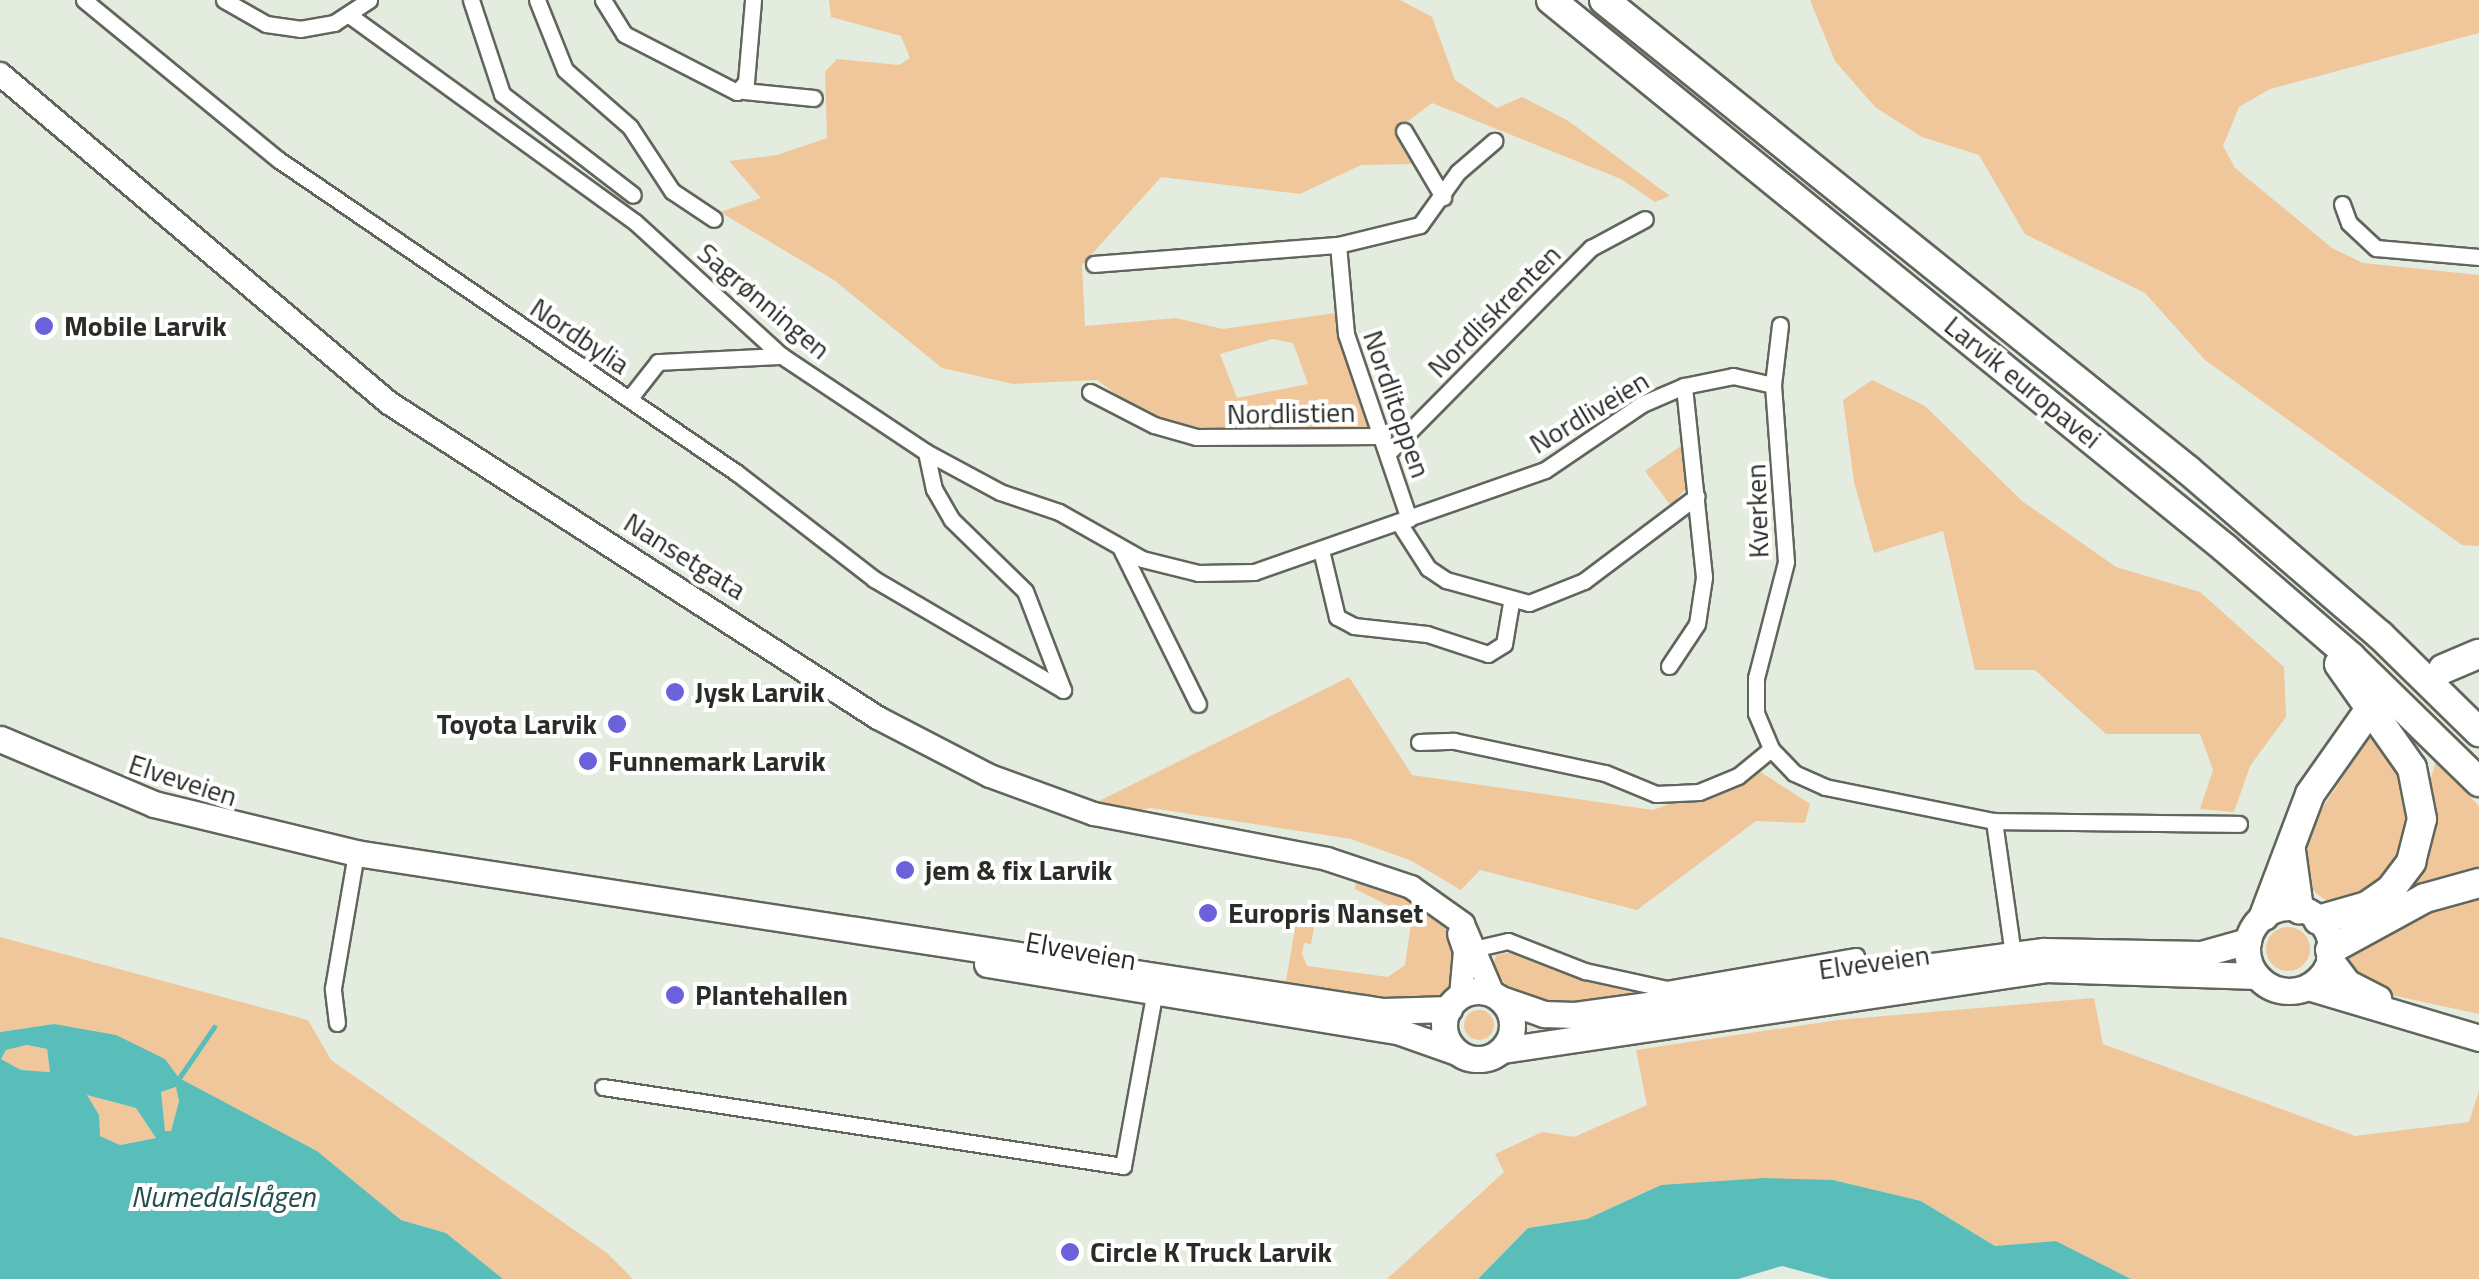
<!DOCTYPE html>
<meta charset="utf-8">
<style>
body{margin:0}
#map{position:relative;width:2479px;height:1279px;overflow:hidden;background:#e4ebdf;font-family:"Titillium Web",sans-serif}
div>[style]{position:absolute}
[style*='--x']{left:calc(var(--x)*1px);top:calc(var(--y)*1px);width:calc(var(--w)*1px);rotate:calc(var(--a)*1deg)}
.green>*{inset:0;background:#efc79b}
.round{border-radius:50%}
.water>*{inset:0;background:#59beba}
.stream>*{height:5px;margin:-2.5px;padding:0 2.5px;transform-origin:2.5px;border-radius:2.5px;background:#59beba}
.roads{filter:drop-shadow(2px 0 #61665c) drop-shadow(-2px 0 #61665c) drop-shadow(0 2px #61665c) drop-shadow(0 -2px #61665c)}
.minor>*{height:15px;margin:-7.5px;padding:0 7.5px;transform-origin:7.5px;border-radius:7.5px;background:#fff}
.secondary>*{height:22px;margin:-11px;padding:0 11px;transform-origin:11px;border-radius:11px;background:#fff}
.primary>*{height:25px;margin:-12.5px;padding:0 12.5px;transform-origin:12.5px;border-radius:12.5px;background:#fff}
.trunk>*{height:25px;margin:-12.5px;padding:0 12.5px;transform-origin:12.5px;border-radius:12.5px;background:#fff}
.trunk>.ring{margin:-12.5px;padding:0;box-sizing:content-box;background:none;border:25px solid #fff;border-radius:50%}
.motorway>*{height:28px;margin:-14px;padding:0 14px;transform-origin:14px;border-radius:14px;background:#fff}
.dots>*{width:28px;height:28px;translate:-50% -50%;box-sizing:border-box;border:5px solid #fff;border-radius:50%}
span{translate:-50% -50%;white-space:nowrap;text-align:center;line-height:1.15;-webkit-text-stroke:8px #fff;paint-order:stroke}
.street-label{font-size:28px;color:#292c27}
.poi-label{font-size:28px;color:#292c27;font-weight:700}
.left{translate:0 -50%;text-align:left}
.right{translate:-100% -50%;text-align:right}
.water-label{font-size:30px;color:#23504e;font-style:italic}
</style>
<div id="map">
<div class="green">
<i style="clip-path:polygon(evenodd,829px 0,1400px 0,1432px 17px,1455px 80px,1497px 108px,1522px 97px,1567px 120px,1670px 196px,1655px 202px,1621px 179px,1432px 103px,1399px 128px,1413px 164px,1361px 165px,1300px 194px,1161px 177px,1082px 265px,1085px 326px,1176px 318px,1223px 329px,1335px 313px,1375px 433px,1208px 438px,1151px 420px,1097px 380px,1013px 384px,942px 368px,834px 280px,720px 212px,761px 198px,729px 161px,777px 155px,827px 138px,825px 72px,837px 59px,899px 65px,910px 58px,901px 36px,831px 17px,829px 0,1273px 339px,1293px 343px,1308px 384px,1237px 398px,1220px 354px,1273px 339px)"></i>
<i style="clip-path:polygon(1810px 0,2479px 0,2479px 33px,2270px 89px,2239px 107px,2223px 146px,2235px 168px,2332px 248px,2363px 263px,2479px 275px,2479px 546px,2462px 545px,2205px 360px,2145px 293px,2025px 234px,1979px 155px,1922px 137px,1875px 107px,1835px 61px)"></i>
<i style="clip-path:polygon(1872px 380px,1925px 406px,2022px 501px,2116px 567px,2200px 592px,2284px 667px,2286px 717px,2250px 766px,2234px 812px,2200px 809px,2213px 770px,2200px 734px,2106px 734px,2035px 670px,1975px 670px,1943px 531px,1874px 553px,1854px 482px,1843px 400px)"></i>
<i style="clip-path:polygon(1688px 441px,1691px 482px,1671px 506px,1645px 471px)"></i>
<i style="clip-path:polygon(1349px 677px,1412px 775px,1653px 810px,1759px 771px,1810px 804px,1805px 823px,1756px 821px,1637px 910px,1480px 870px,1461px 890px,1412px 861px,1351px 839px,1151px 808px,1119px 814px,1091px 805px)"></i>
<i style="clip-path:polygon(2375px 728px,2409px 788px,2413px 816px,2406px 849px,2389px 874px,2350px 902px,2329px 903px,2303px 883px,2302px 859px,2312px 824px)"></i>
<i style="clip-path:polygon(2436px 762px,2479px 806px,2479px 875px,2391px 906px)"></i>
<i style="clip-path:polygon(1356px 879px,1413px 899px,1443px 922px,1454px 951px,1452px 983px,1441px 1000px,1416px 1006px,1147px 964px,1286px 981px,1297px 917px,1304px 913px,1316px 916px,1311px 944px,1304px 943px,1302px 954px,1307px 966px,1388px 977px,1405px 965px,1412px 917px,1355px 889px)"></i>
<i style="clip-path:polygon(2479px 894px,2479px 1014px,2391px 995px,2348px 964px,2349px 952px,2394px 923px)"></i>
<i class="round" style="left:2266px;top:927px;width:44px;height:44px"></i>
<i style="clip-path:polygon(0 937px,308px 1020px,331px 1060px,607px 1253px,633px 1279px,503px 1279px,446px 1233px,401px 1220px,317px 1151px,179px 1078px,164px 1059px,54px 1024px,0 1032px)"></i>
<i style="clip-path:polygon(1515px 952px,1575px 977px,1641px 995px,1551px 1005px,1512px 993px,1493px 967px,1496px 955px)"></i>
<i style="clip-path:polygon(2094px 998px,2103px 1044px,2355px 1136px,2469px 1122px,2479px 1091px,2479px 1279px,2131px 1279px,2056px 1241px,1995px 1246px,1921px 1201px,1833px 1180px,1661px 1185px,1587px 1219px,1528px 1228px,1478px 1279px,1387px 1279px,1504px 1172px,1495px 1154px,1542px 1132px,1574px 1137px,1647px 1105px,1636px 1050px,1838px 1020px)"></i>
<i class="round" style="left:1464px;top:1010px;width:30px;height:30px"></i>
<i style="clip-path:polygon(27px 1045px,47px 1049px,50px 1072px,21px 1070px,1px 1059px,6px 1050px)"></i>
<i style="clip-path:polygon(177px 1087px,179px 1101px,171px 1131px,164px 1131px,161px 1092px)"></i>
<i style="clip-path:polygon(87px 1095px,136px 1108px,156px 1138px,120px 1145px,100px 1136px)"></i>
</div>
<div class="water">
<i style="clip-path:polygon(evenodd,54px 1024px,116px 1035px,165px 1059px,179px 1078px,317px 1151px,401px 1220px,446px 1233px,503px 1279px,0 1279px,0 1032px,54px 1024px,27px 1045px,47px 1049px,50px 1072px,21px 1070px,1px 1059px,6px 1050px,27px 1045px,54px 1024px,176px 1087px,179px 1101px,171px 1131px,165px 1131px,161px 1092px,176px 1087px,54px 1024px,87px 1095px,136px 1108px,156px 1138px,120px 1145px,100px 1136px,99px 1115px,87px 1095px)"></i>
<i style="clip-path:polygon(1765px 1178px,1833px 1180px,1921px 1201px,1995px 1246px,2056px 1241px,2131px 1279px,1830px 1279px,1782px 1266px,1738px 1279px,1478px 1279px,1528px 1228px,1587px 1219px,1661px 1185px)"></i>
</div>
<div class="stream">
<i style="--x:179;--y:1078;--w:62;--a:-55.5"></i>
</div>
<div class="roads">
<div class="minor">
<i style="--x:84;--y:0;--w:252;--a:39.4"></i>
<i style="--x:279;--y:160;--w:555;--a:34.35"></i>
<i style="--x:737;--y:473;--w:173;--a:37.7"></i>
<i style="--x:874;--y:579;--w:219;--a:30.4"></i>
<i style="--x:224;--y:0;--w:48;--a:29.7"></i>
<i style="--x:266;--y:24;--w:34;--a:8"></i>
<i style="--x:300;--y:29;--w:35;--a:-10"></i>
<i style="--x:334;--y:23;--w:42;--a:-33.3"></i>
<i style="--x:471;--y:0;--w:99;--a:71.7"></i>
<i style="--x:502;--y:94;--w:165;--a:37.6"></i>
<i style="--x:537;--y:0;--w:75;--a:68.2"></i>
<i style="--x:565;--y:70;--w:86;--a:41.2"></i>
<i style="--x:630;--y:127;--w:77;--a:56.7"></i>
<i style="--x:672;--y:191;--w:50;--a:33.7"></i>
<i style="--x:603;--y:0;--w:40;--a:58"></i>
<i style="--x:624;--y:34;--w:127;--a:27.2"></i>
<i style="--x:737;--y:92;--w:13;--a:-48"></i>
<i style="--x:746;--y:82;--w:82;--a:-85.1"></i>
<i style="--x:349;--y:15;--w:353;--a:35.9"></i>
<i style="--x:635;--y:222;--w:199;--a:42.4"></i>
<i style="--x:782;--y:356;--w:173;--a:33.7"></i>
<i style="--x:926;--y:452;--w:38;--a:78"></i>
<i style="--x:934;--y:489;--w:34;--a:60"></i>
<i style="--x:951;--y:519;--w:103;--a:44.2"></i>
<i style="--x:1025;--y:591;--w:106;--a:69"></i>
<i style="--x:744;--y:91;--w:70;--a:5.7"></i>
<i style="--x:1404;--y:131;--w:77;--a:59.4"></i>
<i style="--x:2342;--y:204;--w:20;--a:70"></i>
<i style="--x:2349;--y:223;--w:37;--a:43"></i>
<i style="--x:2376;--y:248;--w:103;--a:5"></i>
<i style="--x:1094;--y:264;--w:245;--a:-4.5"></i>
<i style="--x:1780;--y:325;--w:60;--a:96.7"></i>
<i style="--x:1773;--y:385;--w:177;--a:85.8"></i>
<i style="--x:1786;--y:562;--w:120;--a:104.5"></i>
<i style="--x:1756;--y:678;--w:35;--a:90"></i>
<i style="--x:1756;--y:713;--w:39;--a:67"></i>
<i style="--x:1771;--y:749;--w:33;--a:46"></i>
<i style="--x:1794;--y:773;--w:34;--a:24"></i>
<i style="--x:1825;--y:787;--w:172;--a:11.4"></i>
<i style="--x:1994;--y:821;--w:135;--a:81.9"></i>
<i style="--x:1090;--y:392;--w:72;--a:27.3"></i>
<i style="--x:1154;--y:425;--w:44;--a:15.9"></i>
<i style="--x:1196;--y:437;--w:187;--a:-0.3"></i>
<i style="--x:629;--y:399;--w:47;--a:-51.9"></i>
<i style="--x:658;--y:362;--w:124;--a:-2.8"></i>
<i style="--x:926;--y:452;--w:84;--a:28.4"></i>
<i style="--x:1000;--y:492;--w:62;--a:18.7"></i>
<i style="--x:1059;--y:512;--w:95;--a:29.5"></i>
<i style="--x:1142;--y:559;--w:58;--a:14"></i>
<i style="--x:1198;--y:573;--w:56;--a:-1"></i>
<i style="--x:1254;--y:572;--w:308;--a:-19.3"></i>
<i style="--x:1545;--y:470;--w:117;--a:-34.2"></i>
<i style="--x:1642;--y:404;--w:46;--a:-23.2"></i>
<i style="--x:1684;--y:386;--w:50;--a:-11.5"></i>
<i style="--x:1733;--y:376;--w:41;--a:12.7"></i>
<i style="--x:1388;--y:453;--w:289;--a:-45.3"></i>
<i style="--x:1591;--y:248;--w:61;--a:-28.2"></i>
<i style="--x:1409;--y:519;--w:195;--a:-108.8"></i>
<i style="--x:1346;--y:334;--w:89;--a:-95.1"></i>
<i style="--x:1338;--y:245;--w:84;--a:-13.7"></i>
<i style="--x:1420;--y:225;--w:65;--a:-54.4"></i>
<i style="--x:1458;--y:172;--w:48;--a:-40.7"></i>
<i style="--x:1399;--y:523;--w:54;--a:57.2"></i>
<i style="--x:1428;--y:568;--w:22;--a:34"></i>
<i style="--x:1446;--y:580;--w:86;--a:15.5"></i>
<i style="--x:1529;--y:603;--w:59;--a:-21.8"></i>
<i style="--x:1584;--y:581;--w:141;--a:-37"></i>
<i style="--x:1121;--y:549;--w:173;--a:63.6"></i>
<i style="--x:1321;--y:550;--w:69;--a:76.6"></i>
<i style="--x:1337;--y:617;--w:19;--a:28"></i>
<i style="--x:1354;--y:626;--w:73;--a:6.3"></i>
<i style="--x:1427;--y:634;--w:64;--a:18.2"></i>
<i style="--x:1488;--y:654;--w:19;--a:-32"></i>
<i style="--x:1504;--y:644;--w:42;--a:-80.3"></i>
<i style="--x:1669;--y:666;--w:50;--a:-56.3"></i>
<i style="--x:1697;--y:624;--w:48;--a:-81.5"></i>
<i style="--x:1704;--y:577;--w:192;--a:-96"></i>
<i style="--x:1419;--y:742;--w:35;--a:-2"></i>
<i style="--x:1454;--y:741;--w:154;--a:12"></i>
<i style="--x:1605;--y:773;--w:55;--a:22.4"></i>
<i style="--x:1656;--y:794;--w:43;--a:-2.7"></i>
<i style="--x:1699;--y:792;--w:42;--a:-22.3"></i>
<i style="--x:1738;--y:776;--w:43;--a:-39.3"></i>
<i style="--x:1994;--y:821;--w:245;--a:0.7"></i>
<i style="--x:1465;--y:951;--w:44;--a:-13.1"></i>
<i style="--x:1508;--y:941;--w:83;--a:21.3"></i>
<i style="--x:1585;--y:971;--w:84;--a:12.4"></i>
<i style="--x:1667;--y:989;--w:192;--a:-9.9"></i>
<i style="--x:337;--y:1023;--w:35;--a:-97"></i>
<i style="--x:333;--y:988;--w:137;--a:-80.3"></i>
<i style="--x:603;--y:1087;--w:526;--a:8.64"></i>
<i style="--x:1123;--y:1166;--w:185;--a:-79.7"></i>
</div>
<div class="secondary">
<i style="--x:0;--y:74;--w:509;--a:40.22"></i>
<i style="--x:389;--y:403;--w:582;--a:32.79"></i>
<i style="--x:878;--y:718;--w:126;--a:27.4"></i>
<i style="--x:990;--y:776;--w:111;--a:20.1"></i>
<i style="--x:1094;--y:814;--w:237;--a:10.9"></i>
<i style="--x:1327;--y:859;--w:89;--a:18.4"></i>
<i style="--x:1411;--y:887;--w:64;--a:35.4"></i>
<i style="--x:1463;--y:924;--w:76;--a:66.8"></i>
<i style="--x:1459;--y:934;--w:18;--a:71"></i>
<i style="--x:1465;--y:951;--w:45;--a:95.1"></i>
</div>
<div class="primary">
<i style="--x:2329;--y:958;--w:31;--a:53"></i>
<i style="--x:2348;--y:983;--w:34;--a:27"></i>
<i style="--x:2308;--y:987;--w:178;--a:16.6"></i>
</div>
<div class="trunk">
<i style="--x:0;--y:739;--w:167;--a:22.9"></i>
<i style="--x:154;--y:804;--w:208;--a:13.6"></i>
<i style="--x:356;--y:853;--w:1039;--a:8.75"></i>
<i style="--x:1383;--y:1011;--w:66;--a:-1.7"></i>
<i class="ring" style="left:2247px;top:907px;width:59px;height:59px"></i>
<i style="--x:987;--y:964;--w:419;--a:9.3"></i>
<i style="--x:1400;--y:1032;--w:60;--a:19.3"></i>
<i class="ring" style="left:1444px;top:991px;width:43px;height:43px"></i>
<i style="--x:1501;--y:999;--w:46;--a:19.2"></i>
<i style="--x:1544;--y:1014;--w:31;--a:2"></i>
<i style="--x:1575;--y:1015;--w:473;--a:-7.8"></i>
<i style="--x:2044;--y:951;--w:157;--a:1.1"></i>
<i style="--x:2201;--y:954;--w:49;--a:-15.5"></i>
<i style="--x:1503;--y:1050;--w:549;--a:-8.48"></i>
<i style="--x:2046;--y:969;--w:211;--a:1.9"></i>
</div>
<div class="motorway">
<i style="--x:1551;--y:0;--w:870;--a:39.12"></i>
<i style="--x:2226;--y:549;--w:165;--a:40.8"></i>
<i style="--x:2351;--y:657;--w:179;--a:44.3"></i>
<i style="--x:1604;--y:0;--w:750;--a:38.83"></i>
<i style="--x:2188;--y:470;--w:253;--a:40.7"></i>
<i style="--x:2380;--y:635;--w:139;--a:44.4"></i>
<i style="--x:2443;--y:669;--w:39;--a:-23"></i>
<i style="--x:2291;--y:851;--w:59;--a:82.1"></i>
<i style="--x:2264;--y:916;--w:130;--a:-69.3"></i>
<i style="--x:2310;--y:794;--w:95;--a:-54.8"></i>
<i style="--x:2318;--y:920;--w:51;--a:-15.9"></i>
<i style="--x:2367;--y:906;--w:29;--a:-35"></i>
<i style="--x:2391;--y:889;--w:34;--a:-53"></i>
<i style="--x:2411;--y:862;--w:44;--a:-75.7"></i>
<i style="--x:2422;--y:819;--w:52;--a:-101.1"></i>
<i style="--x:2412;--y:768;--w:127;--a:-125.1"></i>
<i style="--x:2330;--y:950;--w:108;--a:-28.7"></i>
<i style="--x:2425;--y:898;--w:56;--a:-15.5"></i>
</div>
</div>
<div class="dots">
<i style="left:44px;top:326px;background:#6a61db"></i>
<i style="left:675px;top:692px;background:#6a61db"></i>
<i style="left:617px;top:724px;background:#6a61db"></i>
<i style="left:588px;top:761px;background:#6a61db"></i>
<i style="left:905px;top:870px;background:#6a61db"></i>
<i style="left:1208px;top:913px;background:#6a61db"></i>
<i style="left:675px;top:995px;background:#6a61db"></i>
<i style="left:1070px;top:1252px;background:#6a61db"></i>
</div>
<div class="street-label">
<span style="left:764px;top:301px;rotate:40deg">Sagrønningen</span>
<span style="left:1494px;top:311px;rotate:-45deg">Nordliskrenten</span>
<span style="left:580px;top:336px;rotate:34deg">Nordbylia</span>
<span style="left:2023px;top:382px;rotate:39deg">Larvik europavei</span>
<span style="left:1397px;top:404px;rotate:71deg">Nordlitoppen</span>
<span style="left:1589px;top:412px;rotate:-31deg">Nordliveien</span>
<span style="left:1291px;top:413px;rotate:-1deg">Nordlistien</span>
<span style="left:1757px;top:511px;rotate:-92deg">Kverken</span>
<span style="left:685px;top:556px;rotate:32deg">Nansetgata</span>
<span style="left:183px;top:780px;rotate:18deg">Elveveien</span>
<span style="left:1081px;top:951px;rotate:10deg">Elveveien</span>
<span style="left:1874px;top:962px;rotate:-8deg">Elveveien</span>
</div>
<div class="poi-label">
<span class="left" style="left:64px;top:326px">Mobile Larvik</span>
<span class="left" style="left:695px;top:692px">Jysk Larvik</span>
<span class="right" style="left:597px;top:724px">Toyota Larvik</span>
<span class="left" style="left:608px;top:761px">Funnemark Larvik</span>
<span class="left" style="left:925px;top:870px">jem &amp; fix Larvik</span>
<span class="left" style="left:1228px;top:913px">Europris Nanset</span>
<span class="left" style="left:695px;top:995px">Plantehallen</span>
<span class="left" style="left:1090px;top:1252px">Circle K Truck Larvik</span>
</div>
<div class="water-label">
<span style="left:223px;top:1196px">Numedalslågen</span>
</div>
</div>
